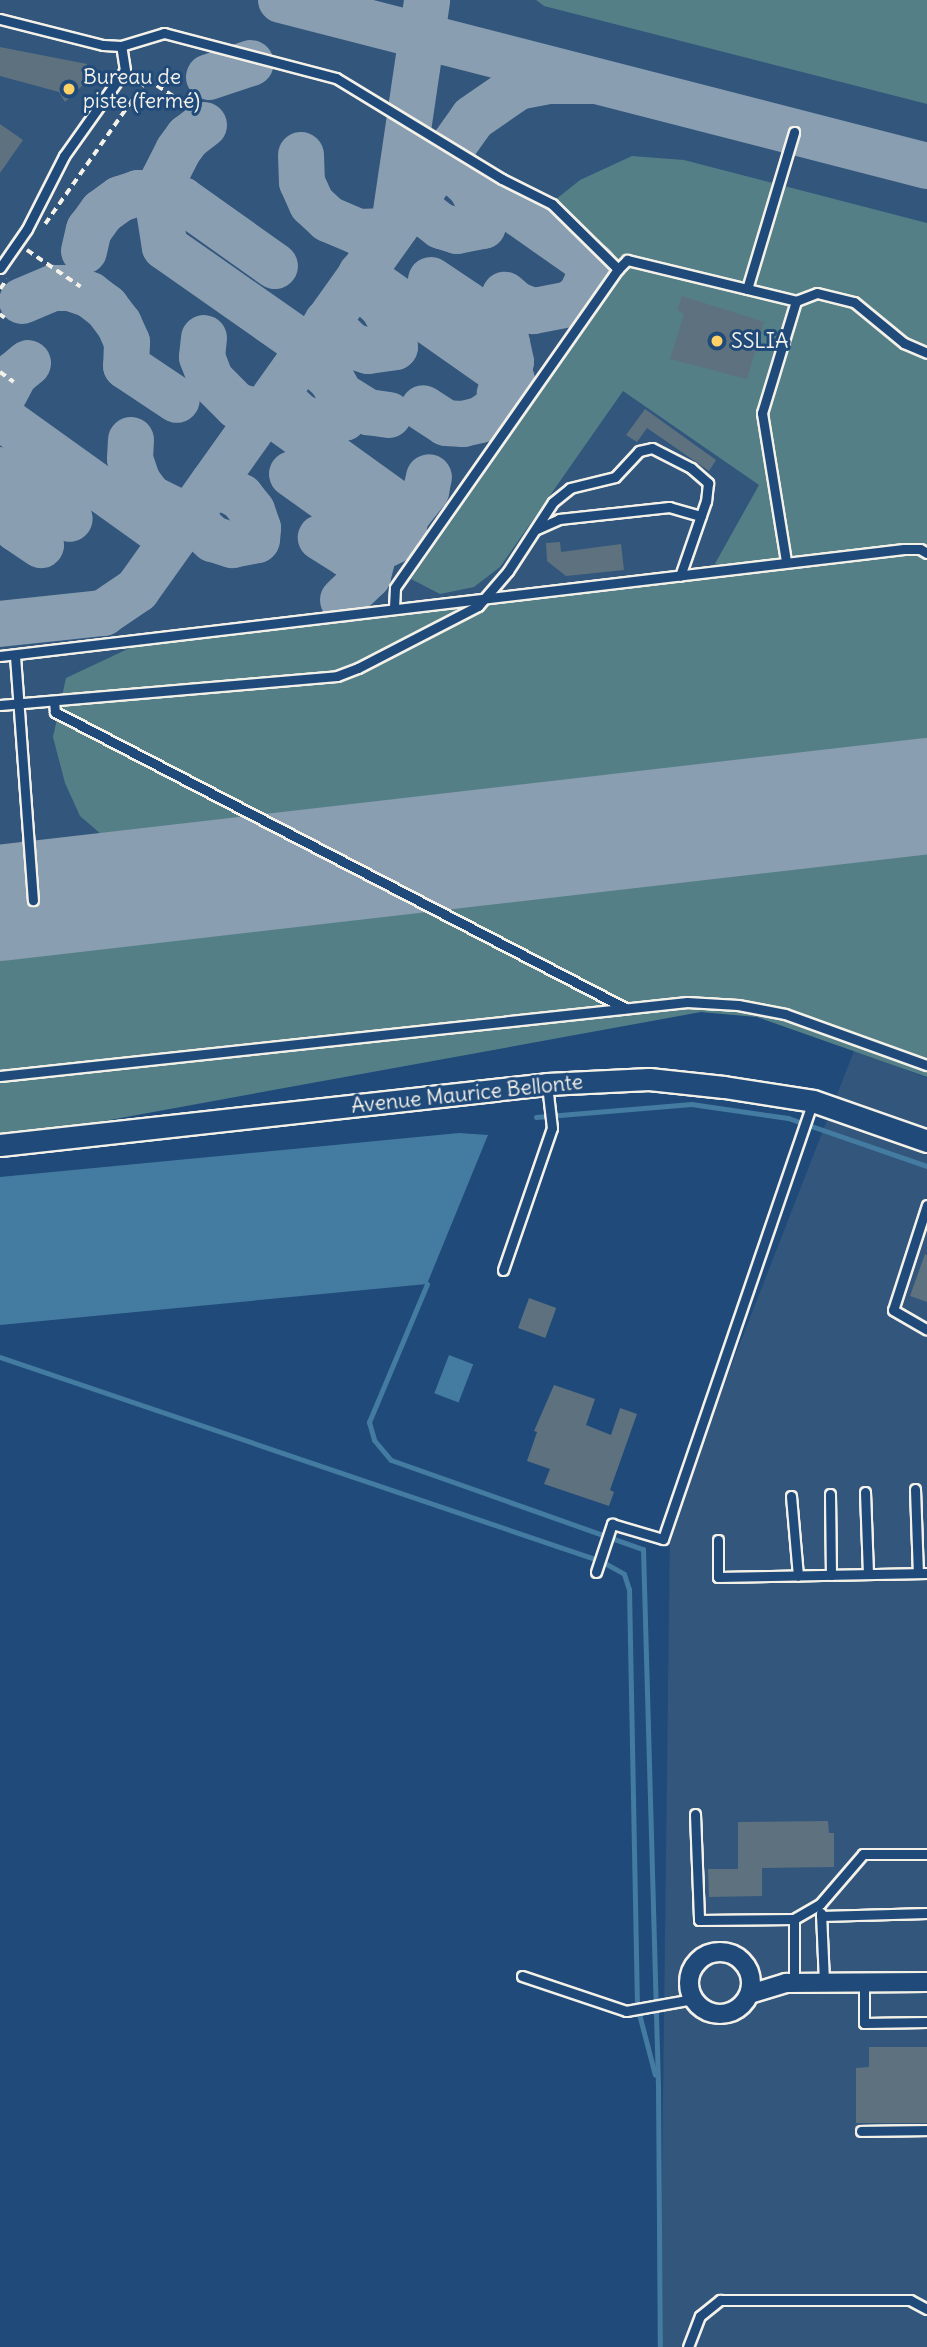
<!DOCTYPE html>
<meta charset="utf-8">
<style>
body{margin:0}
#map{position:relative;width:927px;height:2347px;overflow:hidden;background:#1f4a7a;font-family:Delius,sans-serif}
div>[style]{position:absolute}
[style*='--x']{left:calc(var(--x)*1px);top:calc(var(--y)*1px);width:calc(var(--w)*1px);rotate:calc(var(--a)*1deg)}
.built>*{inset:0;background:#32567c}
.green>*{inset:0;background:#547f87}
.water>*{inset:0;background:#447ba0;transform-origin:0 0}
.stream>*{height:5px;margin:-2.5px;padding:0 2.5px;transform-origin:2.5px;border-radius:2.5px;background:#447ba0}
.taxiway>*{height:46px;margin:-23px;padding:0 23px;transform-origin:23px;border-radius:23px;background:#8a9eb1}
.runway>*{height:116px;margin:-58px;padding:0 58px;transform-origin:58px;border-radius:58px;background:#8a9eb1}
.building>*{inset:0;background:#5e717f;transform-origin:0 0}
.path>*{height:3.5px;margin-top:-1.75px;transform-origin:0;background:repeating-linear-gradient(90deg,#f4f1e8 0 7px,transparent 0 12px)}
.roads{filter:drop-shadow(2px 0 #f4f1e8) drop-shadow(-2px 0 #f4f1e8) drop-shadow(0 2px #f4f1e8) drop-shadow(0 -2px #f4f1e8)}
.service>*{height:9px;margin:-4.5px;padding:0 4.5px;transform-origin:4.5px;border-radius:4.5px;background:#1f4a7a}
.minor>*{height:18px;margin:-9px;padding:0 9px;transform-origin:9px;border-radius:9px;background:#1f4a7a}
.minor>.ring{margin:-9px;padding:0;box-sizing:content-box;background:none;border:18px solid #1f4a7a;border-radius:50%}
.tertiary>*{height:21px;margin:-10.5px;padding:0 10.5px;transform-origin:10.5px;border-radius:10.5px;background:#1f4a7a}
.dots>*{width:19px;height:19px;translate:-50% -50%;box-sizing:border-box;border:4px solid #1f4a7a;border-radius:50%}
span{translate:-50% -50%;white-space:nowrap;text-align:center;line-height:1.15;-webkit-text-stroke:6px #1f4a7a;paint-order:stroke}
.poi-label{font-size:21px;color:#f4f1e8}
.left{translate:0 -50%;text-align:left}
.street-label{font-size:21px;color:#f4f1e8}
</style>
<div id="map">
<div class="built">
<i style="clip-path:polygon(0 0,927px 0,927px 1076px,886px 1062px,927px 1078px,927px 2347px,660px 2347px,670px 1523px,854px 1051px,757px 1017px,701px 1012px,0 1087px)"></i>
</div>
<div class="green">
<i style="clip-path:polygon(536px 0,927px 0,927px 104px,544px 6px)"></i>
<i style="clip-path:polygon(632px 156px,684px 160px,927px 223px,927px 770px,267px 847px,265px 843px,167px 850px,122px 842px,102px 835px,80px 816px,65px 783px,53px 737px,66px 678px,134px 646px,707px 578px,759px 485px,623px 391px,500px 567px,474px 587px,440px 594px,411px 579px,625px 272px,555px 200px,580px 180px)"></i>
<i style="clip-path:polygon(927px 824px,927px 1077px,757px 1017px,701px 1012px,0 1140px,0 928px)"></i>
</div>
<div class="water">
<i style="clip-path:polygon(459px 1133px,488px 1135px,427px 1284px,0 1325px,0 1177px)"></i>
<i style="left:449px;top:1355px;width:26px;height:41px;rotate:21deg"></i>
</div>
<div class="stream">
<i style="--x:536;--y:1117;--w:156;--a:-4.8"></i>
<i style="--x:691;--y:1104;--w:98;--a:8.2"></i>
<i style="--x:788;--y:1118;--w:147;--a:19.1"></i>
<i style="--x:427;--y:1284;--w:150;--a:112.8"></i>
<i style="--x:369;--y:1422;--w:19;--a:74"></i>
<i style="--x:374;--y:1440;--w:26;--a:50"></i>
<i style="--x:391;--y:1460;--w:267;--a:19.5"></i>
<i style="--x:643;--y:1549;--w:536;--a:88.4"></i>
<i style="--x:658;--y:2085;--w:262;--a:89.6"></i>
<i style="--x:0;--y:1357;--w:635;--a:18.75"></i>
<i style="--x:601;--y:1561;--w:26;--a:29"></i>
<i style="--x:624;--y:1574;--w:16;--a:72"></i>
<i style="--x:629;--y:1589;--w:417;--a:88.9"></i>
<i style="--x:637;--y:2006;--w:71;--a:75.4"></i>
</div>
<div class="taxiway">
<i style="--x:281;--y:0;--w:667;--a:14.41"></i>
<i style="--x:209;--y:77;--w:44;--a:-18.4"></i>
<i style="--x:204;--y:125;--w:20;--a:143"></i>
<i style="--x:188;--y:137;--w:17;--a:126"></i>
<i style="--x:178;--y:151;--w:39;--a:117"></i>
<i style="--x:160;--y:186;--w:24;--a:92"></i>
<i style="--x:159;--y:210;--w:37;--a:81"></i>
<i style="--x:165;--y:247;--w:176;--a:35"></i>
<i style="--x:301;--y:155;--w:27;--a:88"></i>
<i style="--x:302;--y:182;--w:24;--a:66"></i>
<i style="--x:312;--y:204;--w:22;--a:43"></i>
<i style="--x:328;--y:219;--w:33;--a:23"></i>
<i style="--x:358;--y:232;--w:24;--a:-2"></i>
<i style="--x:382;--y:231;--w:15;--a:-20"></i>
<i style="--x:443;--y:160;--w:184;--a:35.1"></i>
<i style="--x:594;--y:266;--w:32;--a:114"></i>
<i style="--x:581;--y:295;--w:14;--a:141"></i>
<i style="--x:570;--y:304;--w:38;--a:169"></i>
<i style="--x:533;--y:311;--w:17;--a:-159"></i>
<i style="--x:517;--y:305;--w:16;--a:-140"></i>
<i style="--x:415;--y:199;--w:21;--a:53"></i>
<i style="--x:428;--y:216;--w:16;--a:38"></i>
<i style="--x:441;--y:226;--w:17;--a:17"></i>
<i style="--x:457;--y:231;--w:26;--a:-11"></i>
<i style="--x:483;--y:226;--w:20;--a:-96"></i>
<i style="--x:481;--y:206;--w:21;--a:-118"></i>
<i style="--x:471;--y:187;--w:18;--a:-137"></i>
<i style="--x:395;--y:218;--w:220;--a:-81.6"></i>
<i style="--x:84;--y:251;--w:22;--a:-77"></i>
<i style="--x:89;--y:230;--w:22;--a:-54"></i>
<i style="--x:102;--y:212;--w:22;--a:-36"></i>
<i style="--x:120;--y:199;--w:19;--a:-18"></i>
<i style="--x:138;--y:193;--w:22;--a:3"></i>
<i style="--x:160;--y:194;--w:23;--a:15"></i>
<i style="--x:182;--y:200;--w:114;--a:35.4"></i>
<i style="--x:361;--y:274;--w:184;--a:35.1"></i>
<i style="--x:512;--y:380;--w:33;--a:119"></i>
<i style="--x:496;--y:409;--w:19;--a:145"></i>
<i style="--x:480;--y:420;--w:17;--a:167"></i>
<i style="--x:463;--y:424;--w:17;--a:-177"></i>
<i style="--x:446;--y:423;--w:27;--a:-147"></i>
<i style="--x:431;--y:280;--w:77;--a:33.9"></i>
<i style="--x:495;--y:323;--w:23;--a:59"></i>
<i style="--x:507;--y:343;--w:19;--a:78"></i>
<i style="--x:511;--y:362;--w:21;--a:104"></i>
<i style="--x:506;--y:382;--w:13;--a:119"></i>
<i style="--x:22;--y:301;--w:34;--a:-23"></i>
<i style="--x:53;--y:288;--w:17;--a:0"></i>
<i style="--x:70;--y:288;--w:21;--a:19"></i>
<i style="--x:90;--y:295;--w:20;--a:37"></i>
<i style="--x:106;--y:307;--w:21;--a:53"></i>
<i style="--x:119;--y:324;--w:20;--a:66"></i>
<i style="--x:127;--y:342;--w:24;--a:92"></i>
<i style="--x:126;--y:366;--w:61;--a:33.7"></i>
<i style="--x:327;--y:322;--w:35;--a:44"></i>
<i style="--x:352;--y:346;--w:17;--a:17"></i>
<i style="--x:368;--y:351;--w:27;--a:-8"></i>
<i style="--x:395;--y:347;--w:22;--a:-95"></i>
<i style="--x:393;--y:325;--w:21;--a:-119"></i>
<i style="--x:383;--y:307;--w:19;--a:-137"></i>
<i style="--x:369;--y:294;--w:10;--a:-169"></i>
<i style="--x:204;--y:338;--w:19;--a:96"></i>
<i style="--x:202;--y:357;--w:25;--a:69"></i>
<i style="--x:211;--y:380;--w:37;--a:45"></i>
<i style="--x:237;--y:406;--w:27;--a:15"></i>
<i style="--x:347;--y:399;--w:25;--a:32"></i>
<i style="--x:368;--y:412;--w:21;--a:8"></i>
<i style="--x:283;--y:401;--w:25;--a:42"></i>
<i style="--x:302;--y:418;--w:17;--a:17"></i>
<i style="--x:318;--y:423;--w:26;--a:-11"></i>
<i style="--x:344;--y:418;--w:20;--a:-96"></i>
<i style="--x:342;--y:398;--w:21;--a:-119"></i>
<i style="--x:332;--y:380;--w:19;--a:-137"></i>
<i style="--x:318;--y:367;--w:20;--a:-165"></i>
<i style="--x:0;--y:402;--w:32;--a:-62"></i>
<i style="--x:15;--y:374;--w:17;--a:-40"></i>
<i style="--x:265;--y:409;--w:175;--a:35.7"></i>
<i style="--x:407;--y:511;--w:16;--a:101"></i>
<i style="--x:404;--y:527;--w:18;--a:128"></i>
<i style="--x:393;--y:541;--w:31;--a:153"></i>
<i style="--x:365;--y:555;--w:18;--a:-177"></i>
<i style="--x:347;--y:554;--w:31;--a:-148"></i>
<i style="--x:0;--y:417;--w:196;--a:35.6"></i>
<i style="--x:131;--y:440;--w:19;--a:93"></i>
<i style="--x:130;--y:459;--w:24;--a:71"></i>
<i style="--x:138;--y:482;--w:20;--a:53"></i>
<i style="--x:150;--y:498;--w:43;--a:26"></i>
<i style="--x:189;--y:517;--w:33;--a:43"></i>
<i style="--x:213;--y:539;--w:20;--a:18"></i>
<i style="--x:232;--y:545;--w:25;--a:-11"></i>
<i style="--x:257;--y:540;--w:12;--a:-85"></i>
<i style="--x:258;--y:528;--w:18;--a:-109"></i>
<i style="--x:252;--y:511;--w:18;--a:-128"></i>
<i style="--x:241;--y:497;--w:31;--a:-153"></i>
<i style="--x:0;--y:470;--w:85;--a:35"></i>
<i style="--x:292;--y:474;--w:74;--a:35.6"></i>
<i style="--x:352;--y:517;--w:23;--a:15"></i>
<i style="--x:374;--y:523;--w:21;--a:-3"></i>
<i style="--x:395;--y:522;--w:19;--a:-36"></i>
<i style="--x:410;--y:511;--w:26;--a:-51"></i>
<i style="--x:426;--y:491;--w:14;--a:-78"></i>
<i style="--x:0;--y:476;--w:28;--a:58"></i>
<i style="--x:15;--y:500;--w:29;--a:86"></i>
<i style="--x:17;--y:529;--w:29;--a:34"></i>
<i style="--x:343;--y:600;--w:35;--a:-44"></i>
<i style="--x:368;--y:576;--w:16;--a:-76"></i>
<i style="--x:372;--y:560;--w:19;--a:-93"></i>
<i style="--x:371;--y:541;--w:14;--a:-115"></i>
<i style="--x:0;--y:624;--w:104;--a:-6.1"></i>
<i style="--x:103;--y:613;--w:41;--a:-34.1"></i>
<i style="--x:137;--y:590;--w:579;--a:-54.55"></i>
<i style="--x:473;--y:118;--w:55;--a:-34.6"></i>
<i style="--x:518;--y:87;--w:32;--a:-11"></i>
<i style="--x:549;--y:81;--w:43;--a:0"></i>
<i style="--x:925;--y:796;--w:2;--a:0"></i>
</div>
<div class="runway">
<i style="--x:0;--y:903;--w:933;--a:-6.58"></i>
</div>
<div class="building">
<i style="clip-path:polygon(0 47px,87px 64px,82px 86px,65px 102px,59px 92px,0 76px)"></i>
<i style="clip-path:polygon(0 124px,23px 140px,0 173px)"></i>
<i style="clip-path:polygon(682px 296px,764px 322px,747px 379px,670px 359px,684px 314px,677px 310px)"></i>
<i style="clip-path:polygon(645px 409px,716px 460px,709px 471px,647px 428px,637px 442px,626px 435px)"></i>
<i style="clip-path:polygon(560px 542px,561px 552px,621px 544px,624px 570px,566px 576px,547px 561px,546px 543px)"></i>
<i style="clip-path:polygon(925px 1254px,927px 1255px,927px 1302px,910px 1296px)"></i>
<i style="left:529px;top:1298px;width:29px;height:32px;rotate:20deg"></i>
<i style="clip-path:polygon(554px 1385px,595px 1399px,586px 1425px,611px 1435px,620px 1408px,637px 1414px,610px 1490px,614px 1492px,609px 1506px,544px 1484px,550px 1469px,527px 1461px,537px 1432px,534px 1431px)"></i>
<i style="clip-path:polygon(828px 1821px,829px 1833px,834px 1833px,834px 1867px,762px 1868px,762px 1896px,709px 1897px,708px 1869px,738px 1869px,738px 1822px)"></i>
<i style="clip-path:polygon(869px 2047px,927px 2047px,927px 2123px,856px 2123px,856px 2068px,869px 2067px)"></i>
</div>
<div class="path">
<i style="--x:45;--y:224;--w:177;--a:-54.9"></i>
<i style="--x:147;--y:79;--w:48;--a:33"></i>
<i style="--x:27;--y:250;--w:65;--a:34.4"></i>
<i style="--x:0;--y:289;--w:12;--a:-55"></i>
<i style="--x:0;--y:314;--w:6;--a:39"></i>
<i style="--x:0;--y:372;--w:17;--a:36"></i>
</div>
<div class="roads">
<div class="service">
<i style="--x:0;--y:19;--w:106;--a:14.2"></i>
<i style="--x:103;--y:45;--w:18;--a:3"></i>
<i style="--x:121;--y:46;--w:45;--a:-16.8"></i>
<i style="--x:164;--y:33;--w:178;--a:14.7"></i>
<i style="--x:336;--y:78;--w:194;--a:31.3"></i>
<i style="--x:502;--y:179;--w:56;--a:26.6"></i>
<i style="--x:552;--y:204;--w:93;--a:44.6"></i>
<i style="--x:618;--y:269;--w:389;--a:125"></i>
<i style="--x:395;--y:588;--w:20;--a:93"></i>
<i style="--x:0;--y:268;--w:47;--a:-55.3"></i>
<i style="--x:27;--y:229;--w:82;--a:-63.1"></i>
<i style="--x:64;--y:156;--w:105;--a:-54.7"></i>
<i style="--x:125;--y:70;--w:24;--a:-99"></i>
<i style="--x:618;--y:269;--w:13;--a:-45"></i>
<i style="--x:627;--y:260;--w:174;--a:13.6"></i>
<i style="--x:796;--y:301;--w:117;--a:106.9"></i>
<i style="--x:762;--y:413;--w:151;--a:80.8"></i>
<i style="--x:747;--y:289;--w:164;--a:-73.3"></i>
<i style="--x:796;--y:301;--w:22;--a:-21"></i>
<i style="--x:817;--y:293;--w:38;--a:14"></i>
<i style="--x:854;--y:302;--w:65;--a:39.4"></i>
<i style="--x:904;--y:343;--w:25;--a:23"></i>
<i style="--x:537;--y:529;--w:24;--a:-24"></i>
<i style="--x:559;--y:519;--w:111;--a:-6.2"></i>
<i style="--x:669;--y:507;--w:33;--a:16"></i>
<i style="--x:0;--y:656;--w:910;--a:-6.75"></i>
<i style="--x:904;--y:549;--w:16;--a:0"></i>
<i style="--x:920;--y:549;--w:8;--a:30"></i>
<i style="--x:15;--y:656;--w:245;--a:85.8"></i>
<i style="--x:54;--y:701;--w:11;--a:85"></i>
<i style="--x:55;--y:712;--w:642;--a:27.44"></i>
<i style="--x:0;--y:705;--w:338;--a:-4.9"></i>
<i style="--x:337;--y:676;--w:22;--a:-21"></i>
<i style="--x:358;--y:668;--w:135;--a:-27.3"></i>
<i style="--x:478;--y:606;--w:46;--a:-49.4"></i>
<i style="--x:508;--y:571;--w:82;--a:-56.9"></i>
<i style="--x:553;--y:502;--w:22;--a:-39"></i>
<i style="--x:570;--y:488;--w:46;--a:-13.7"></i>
<i style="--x:615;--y:477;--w:35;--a:-47"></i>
<i style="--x:639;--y:451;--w:13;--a:-13"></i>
<i style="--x:652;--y:448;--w:44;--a:27.1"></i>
<i style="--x:691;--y:468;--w:23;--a:41"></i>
<i style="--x:708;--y:483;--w:18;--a:96"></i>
<i style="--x:706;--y:501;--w:79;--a:109.1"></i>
<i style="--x:0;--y:1076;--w:691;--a:-6.15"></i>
<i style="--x:687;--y:1002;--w:51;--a:3.4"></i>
<i style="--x:738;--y:1005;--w:48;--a:10.8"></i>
<i style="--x:785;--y:1014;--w:151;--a:19.8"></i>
<i style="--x:927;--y:1205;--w:110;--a:107.9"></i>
<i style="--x:893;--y:1310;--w:39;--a:30"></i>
<i style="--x:503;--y:1270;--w:150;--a:-71"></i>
<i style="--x:552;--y:1128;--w:43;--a:-96.6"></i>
<i style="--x:915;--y:1489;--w:84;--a:88"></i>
<i style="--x:865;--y:1492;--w:82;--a:87.9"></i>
<i style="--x:830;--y:1494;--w:81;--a:89.3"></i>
<i style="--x:791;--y:1496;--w:80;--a:85"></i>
<i style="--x:718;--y:1540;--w:37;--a:90"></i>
<i style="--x:718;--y:1577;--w:209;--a:-1.1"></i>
<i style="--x:596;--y:1572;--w:51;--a:-71.6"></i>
<i style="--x:612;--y:1524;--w:53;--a:16.4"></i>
<i style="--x:663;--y:1539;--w:462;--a:-71.1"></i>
<i style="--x:695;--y:1814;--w:106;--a:87.8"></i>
<i style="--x:699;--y:1920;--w:95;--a:-0.6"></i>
<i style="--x:794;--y:1919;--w:30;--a:-30"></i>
<i style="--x:820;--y:1904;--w:66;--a:-49.3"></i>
<i style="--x:863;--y:1854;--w:64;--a:0"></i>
<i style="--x:821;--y:1913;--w:70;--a:87.5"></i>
<i style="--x:821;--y:1916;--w:106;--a:-1.6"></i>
<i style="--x:794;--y:1919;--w:64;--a:90"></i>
<i style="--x:522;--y:1976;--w:110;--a:18.6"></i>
<i style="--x:626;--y:2011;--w:68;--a:-10.2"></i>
<i style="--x:864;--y:1983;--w:40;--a:90"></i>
<i style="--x:864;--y:2023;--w:63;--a:-0.9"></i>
<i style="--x:861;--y:2131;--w:66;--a:-0.9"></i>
<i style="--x:688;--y:2347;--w:33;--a:-69"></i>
<i style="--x:700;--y:2316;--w:26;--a:-39"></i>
<i style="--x:720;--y:2300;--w:190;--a:0"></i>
<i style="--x:910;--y:2300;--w:19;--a:28"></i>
</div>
<div class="minor">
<i class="ring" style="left:689px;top:1952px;width:44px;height:44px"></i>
<i style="--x:750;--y:1994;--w:38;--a:-17"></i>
<i style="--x:786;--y:1983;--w:141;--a:-0.4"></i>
</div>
<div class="tertiary">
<i style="--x:0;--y:1145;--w:550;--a:-6.36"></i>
<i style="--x:547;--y:1084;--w:102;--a:-2.8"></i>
<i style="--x:649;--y:1079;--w:75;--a:6.1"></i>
<i style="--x:724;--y:1087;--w:90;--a:8.9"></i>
<i style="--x:813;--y:1101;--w:121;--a:19.3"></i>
</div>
</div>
<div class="dots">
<i style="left:69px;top:89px;background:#ffd166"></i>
<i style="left:717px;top:341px;background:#ffd166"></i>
</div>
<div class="poi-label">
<span class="left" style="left:83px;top:89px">Bureau de<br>piste (fermé)</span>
<span class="left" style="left:731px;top:341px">SSLIA</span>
</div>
<div class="street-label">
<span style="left:467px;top:1094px;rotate:-6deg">Avenue Maurice Bellonte</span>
</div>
</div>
